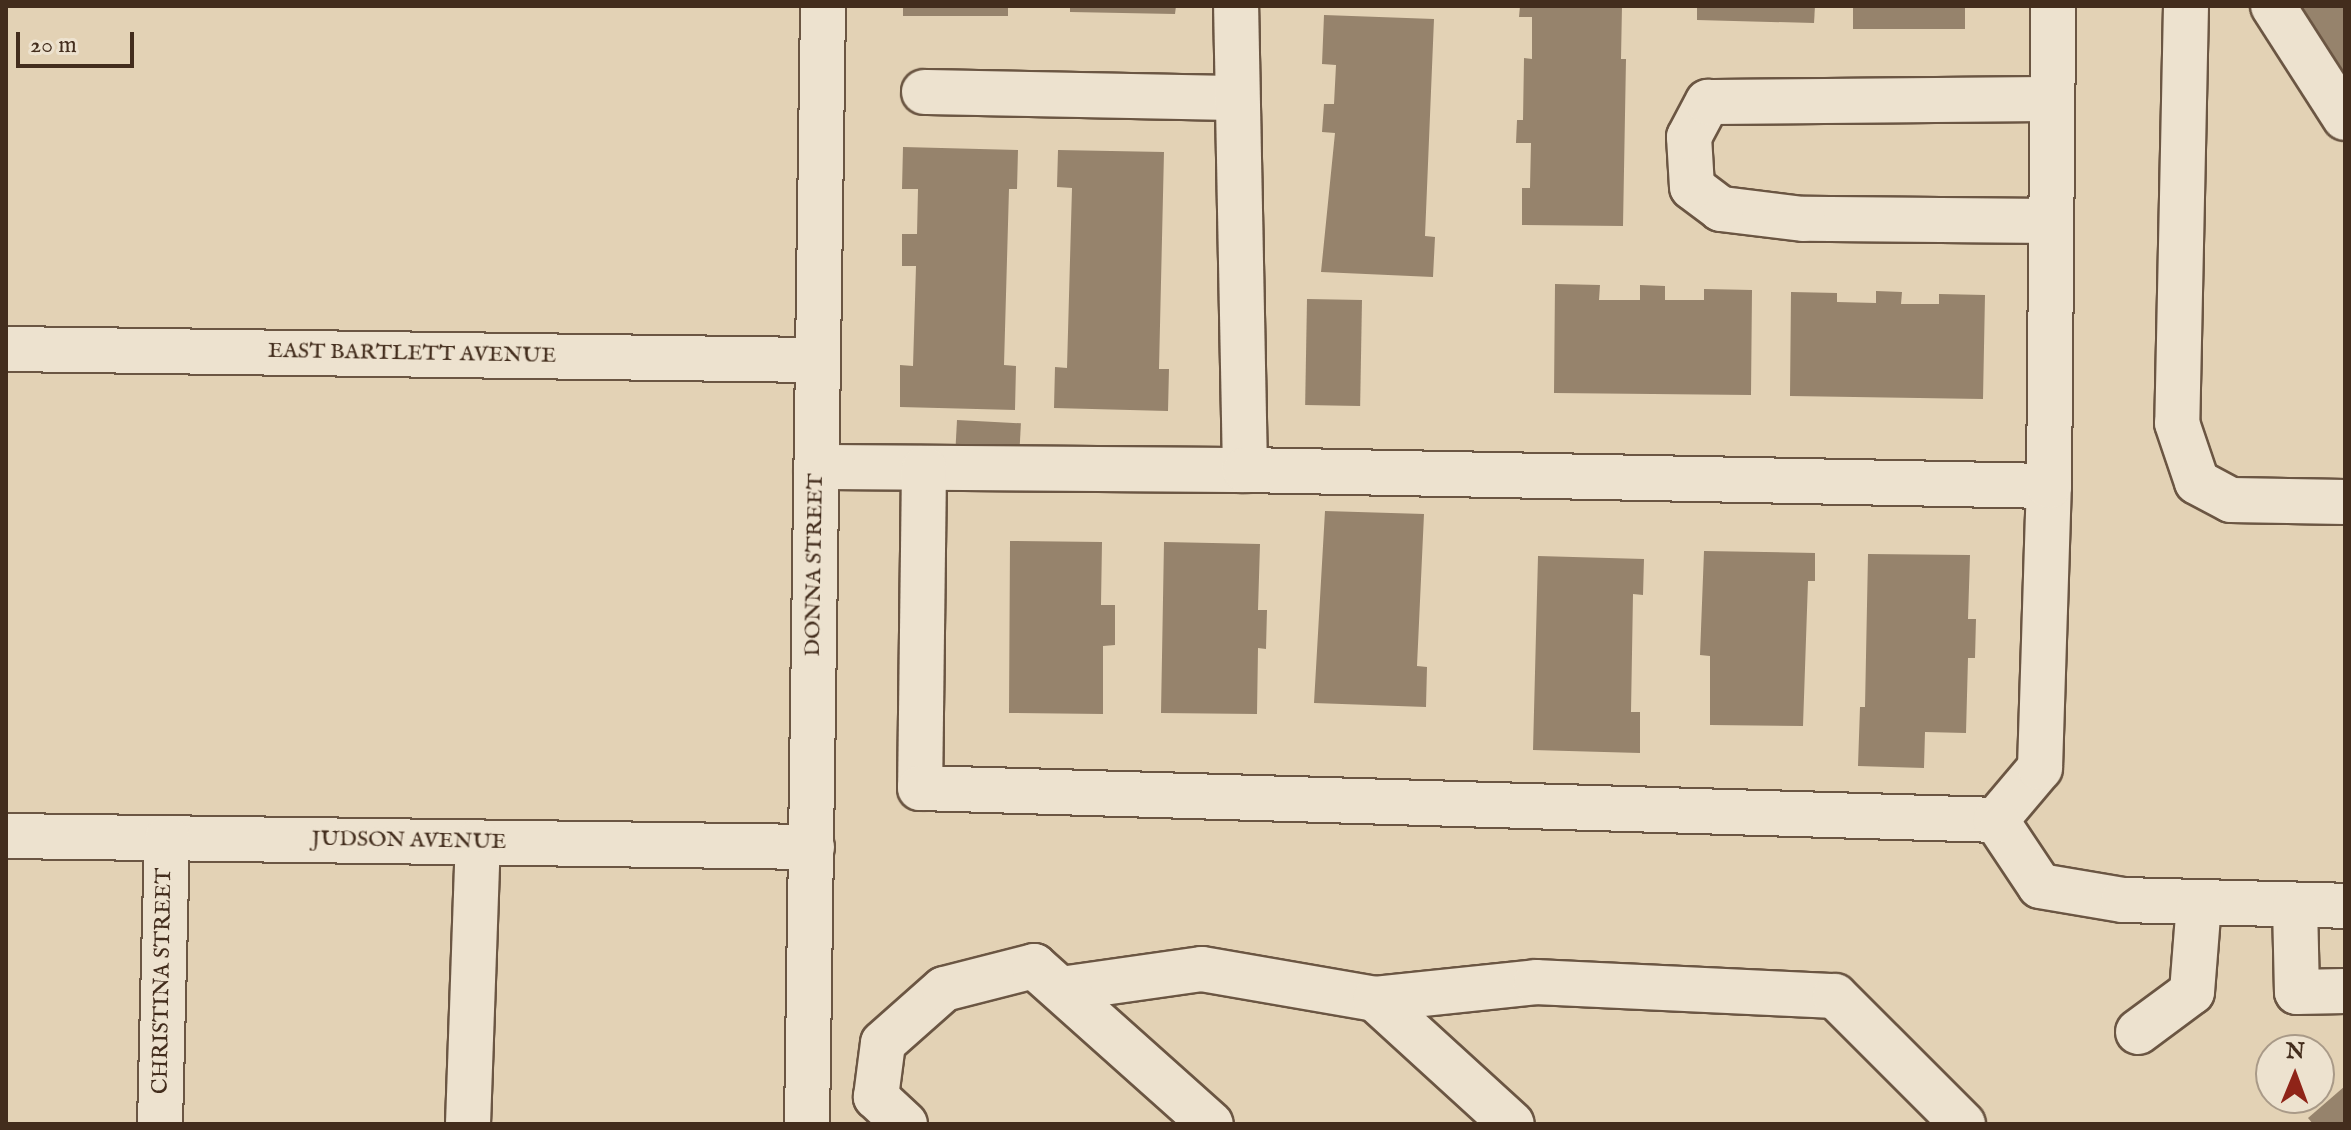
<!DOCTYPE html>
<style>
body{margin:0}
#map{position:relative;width:2351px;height:1130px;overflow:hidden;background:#e3d2b5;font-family:"IM FELL English",serif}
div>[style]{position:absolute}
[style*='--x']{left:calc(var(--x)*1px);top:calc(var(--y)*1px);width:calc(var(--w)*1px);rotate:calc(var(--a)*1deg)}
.building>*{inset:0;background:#96836c;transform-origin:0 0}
.roads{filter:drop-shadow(2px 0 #6b5643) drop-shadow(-2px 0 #6b5643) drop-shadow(0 2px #6b5643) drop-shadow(0 -2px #6b5643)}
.minor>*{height:44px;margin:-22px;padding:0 22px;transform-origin:22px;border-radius:22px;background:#ede2cf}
span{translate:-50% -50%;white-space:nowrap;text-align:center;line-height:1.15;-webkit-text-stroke:6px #ede2cf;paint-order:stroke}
.street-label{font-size:22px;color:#432d1d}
.frame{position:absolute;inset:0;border:8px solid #432d1d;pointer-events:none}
.north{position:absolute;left:2255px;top:1034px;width:80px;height:80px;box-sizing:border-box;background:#ede2cf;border:2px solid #a99a88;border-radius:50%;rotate:1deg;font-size:22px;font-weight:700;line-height:32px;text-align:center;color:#432d1d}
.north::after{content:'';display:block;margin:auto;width:28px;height:36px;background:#8f2418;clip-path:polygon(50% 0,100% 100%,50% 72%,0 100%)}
.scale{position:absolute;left:16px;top:32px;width:118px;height:36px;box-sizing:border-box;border:4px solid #432d1d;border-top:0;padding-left:10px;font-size:24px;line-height:28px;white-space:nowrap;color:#432d1d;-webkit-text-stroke:6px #ede2cf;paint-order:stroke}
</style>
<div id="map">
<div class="building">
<i style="left:903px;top:6px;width:105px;height:10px"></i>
<i style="clip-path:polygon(1070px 6px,1176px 6px,1175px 14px,1070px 12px)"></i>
<i style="clip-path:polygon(1520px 6px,1622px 6px,1621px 59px,1626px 59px,1623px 226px,1522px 225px,1522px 188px,1530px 188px,1531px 143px,1516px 143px,1517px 120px,1523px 120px,1524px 58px,1532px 59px,1532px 17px,1519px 17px)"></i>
<i style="clip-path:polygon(1697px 6px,1815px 6px,1814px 23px,1697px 20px)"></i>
<i style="left:1853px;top:6px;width:112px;height:23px"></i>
<i style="clip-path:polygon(2287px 6px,2345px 6px,2345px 89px)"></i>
<i style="clip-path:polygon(1324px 15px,1434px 19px,1425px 236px,1435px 237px,1433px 277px,1321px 272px,1335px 133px,1322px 132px,1324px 104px,1334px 104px,1336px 65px,1322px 64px)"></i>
<i style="clip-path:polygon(903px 147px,1018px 150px,1017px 189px,1009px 189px,1004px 365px,1016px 366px,1015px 410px,900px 407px,900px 365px,913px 366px,916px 266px,902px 266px,902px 234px,917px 234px,918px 189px,902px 189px)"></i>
<i style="clip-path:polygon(1058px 150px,1164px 152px,1159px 369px,1169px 369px,1168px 411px,1054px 408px,1055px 367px,1067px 368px,1072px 188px,1057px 187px)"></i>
<i style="clip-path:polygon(1555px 284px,1600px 285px,1599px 300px,1640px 300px,1640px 285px,1665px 286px,1665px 300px,1704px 300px,1704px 289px,1752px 290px,1751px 395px,1554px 393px)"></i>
<i style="clip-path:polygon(1876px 291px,1902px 292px,1901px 304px,1939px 304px,1939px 294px,1985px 295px,1983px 399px,1790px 396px,1791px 292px,1837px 293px,1837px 302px,1876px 303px)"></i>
<i style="left:1307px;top:299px;width:55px;height:106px;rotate:1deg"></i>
<i style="left:957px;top:420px;width:64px;height:29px;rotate:3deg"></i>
<i style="clip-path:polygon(1325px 511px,1424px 514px,1417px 666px,1427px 667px,1426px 707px,1314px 703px)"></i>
<i style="clip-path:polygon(1010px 541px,1102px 542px,1101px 605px,1115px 605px,1115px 645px,1103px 646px,1103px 714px,1009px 713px)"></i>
<i style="clip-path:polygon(1164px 542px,1260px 544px,1258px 610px,1267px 610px,1266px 649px,1258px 648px,1257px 714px,1161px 713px)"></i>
<i style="clip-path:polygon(1704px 551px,1815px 553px,1815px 581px,1808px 581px,1803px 726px,1710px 725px,1710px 656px,1700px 655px)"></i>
<i style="clip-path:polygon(1868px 554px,1970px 555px,1968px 619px,1976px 619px,1975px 658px,1968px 658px,1966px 733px,1925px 732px,1924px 768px,1858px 766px,1860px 707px,1865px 707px)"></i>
<i style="clip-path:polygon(1538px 556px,1644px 559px,1643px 595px,1633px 594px,1631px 712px,1640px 712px,1640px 753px,1533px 750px)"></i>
<i style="clip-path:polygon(2345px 1086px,2345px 1124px,2313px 1124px,2308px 1118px)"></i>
</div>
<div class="roads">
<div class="minor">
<i style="--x:2186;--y:6;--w:417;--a:91.2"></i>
<i style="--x:2177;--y:423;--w:62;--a:71.3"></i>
<i style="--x:2197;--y:482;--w:38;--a:28"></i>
<i style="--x:2231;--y:500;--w:114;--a:1"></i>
<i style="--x:2273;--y:6;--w:133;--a:57.3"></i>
<i style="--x:924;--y:92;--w:312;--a:1.1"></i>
<i style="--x:2051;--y:221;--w:248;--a:-179.5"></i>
<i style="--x:1803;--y:219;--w:83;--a:-173"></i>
<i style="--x:1721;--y:209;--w:36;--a:-143"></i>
<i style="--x:1692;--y:187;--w:50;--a:-93.4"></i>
<i style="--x:1689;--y:137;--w:40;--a:-62"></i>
<i style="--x:1708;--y:102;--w:344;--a:-0.5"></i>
<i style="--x:6;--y:349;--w:812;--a:0.78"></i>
<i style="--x:816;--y:467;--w:429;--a:0.4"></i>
<i style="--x:1245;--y:470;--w:464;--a:-91.1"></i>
<i style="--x:924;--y:468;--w:320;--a:90.7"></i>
<i style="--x:920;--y:788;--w:1076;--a:1.7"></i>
<i style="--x:1996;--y:820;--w:68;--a:-49.8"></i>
<i style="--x:2040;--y:768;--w:282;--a:-88.2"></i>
<i style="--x:1245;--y:470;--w:804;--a:1.14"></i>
<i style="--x:2049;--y:486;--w:480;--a:-89.5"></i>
<i style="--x:1996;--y:820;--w:79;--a:56.3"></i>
<i style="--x:2040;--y:886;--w:84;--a:9.6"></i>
<i style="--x:2123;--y:900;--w:222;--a:1.5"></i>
<i style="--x:6;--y:836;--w:806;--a:0.78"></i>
<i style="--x:2295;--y:905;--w:87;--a:88.7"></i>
<i style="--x:2297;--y:992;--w:48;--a:-1.2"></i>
<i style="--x:1061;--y:989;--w:142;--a:-8.1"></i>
<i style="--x:1202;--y:969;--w:176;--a:9.8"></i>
<i style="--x:1375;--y:999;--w:185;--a:42.4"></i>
<i style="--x:1375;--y:999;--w:162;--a:-6"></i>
<i style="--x:1536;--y:982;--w:299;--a:2.7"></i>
<i style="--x:1835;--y:996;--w:181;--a:45"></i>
<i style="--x:2138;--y:1032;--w:67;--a:-36.5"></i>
<i style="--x:2192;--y:992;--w:89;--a:-85.5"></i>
<i style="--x:160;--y:1124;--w:286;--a:-88.6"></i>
<i style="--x:468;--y:1124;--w:282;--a:-88"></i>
<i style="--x:807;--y:1124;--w:1118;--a:-89.18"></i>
<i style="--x:905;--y:1124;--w:40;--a:-137"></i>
<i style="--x:876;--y:1097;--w:54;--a:-82.6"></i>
<i style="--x:883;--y:1043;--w:81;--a:-41.5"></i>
<i style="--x:944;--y:989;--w:93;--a:-14.3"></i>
<i style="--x:1034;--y:966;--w:237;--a:41.8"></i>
</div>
</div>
<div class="street-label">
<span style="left:412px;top:354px;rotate:1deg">EAST BARTLETT AVENUE</span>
<span style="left:815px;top:565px;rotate:-89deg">DONNA STREET</span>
<span style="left:409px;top:841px;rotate:1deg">JUDSON AVENUE</span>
<span style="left:163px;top:981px;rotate:-89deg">CHRISTINA STREET</span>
</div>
<div class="frame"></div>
<div class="north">N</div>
<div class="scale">20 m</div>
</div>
